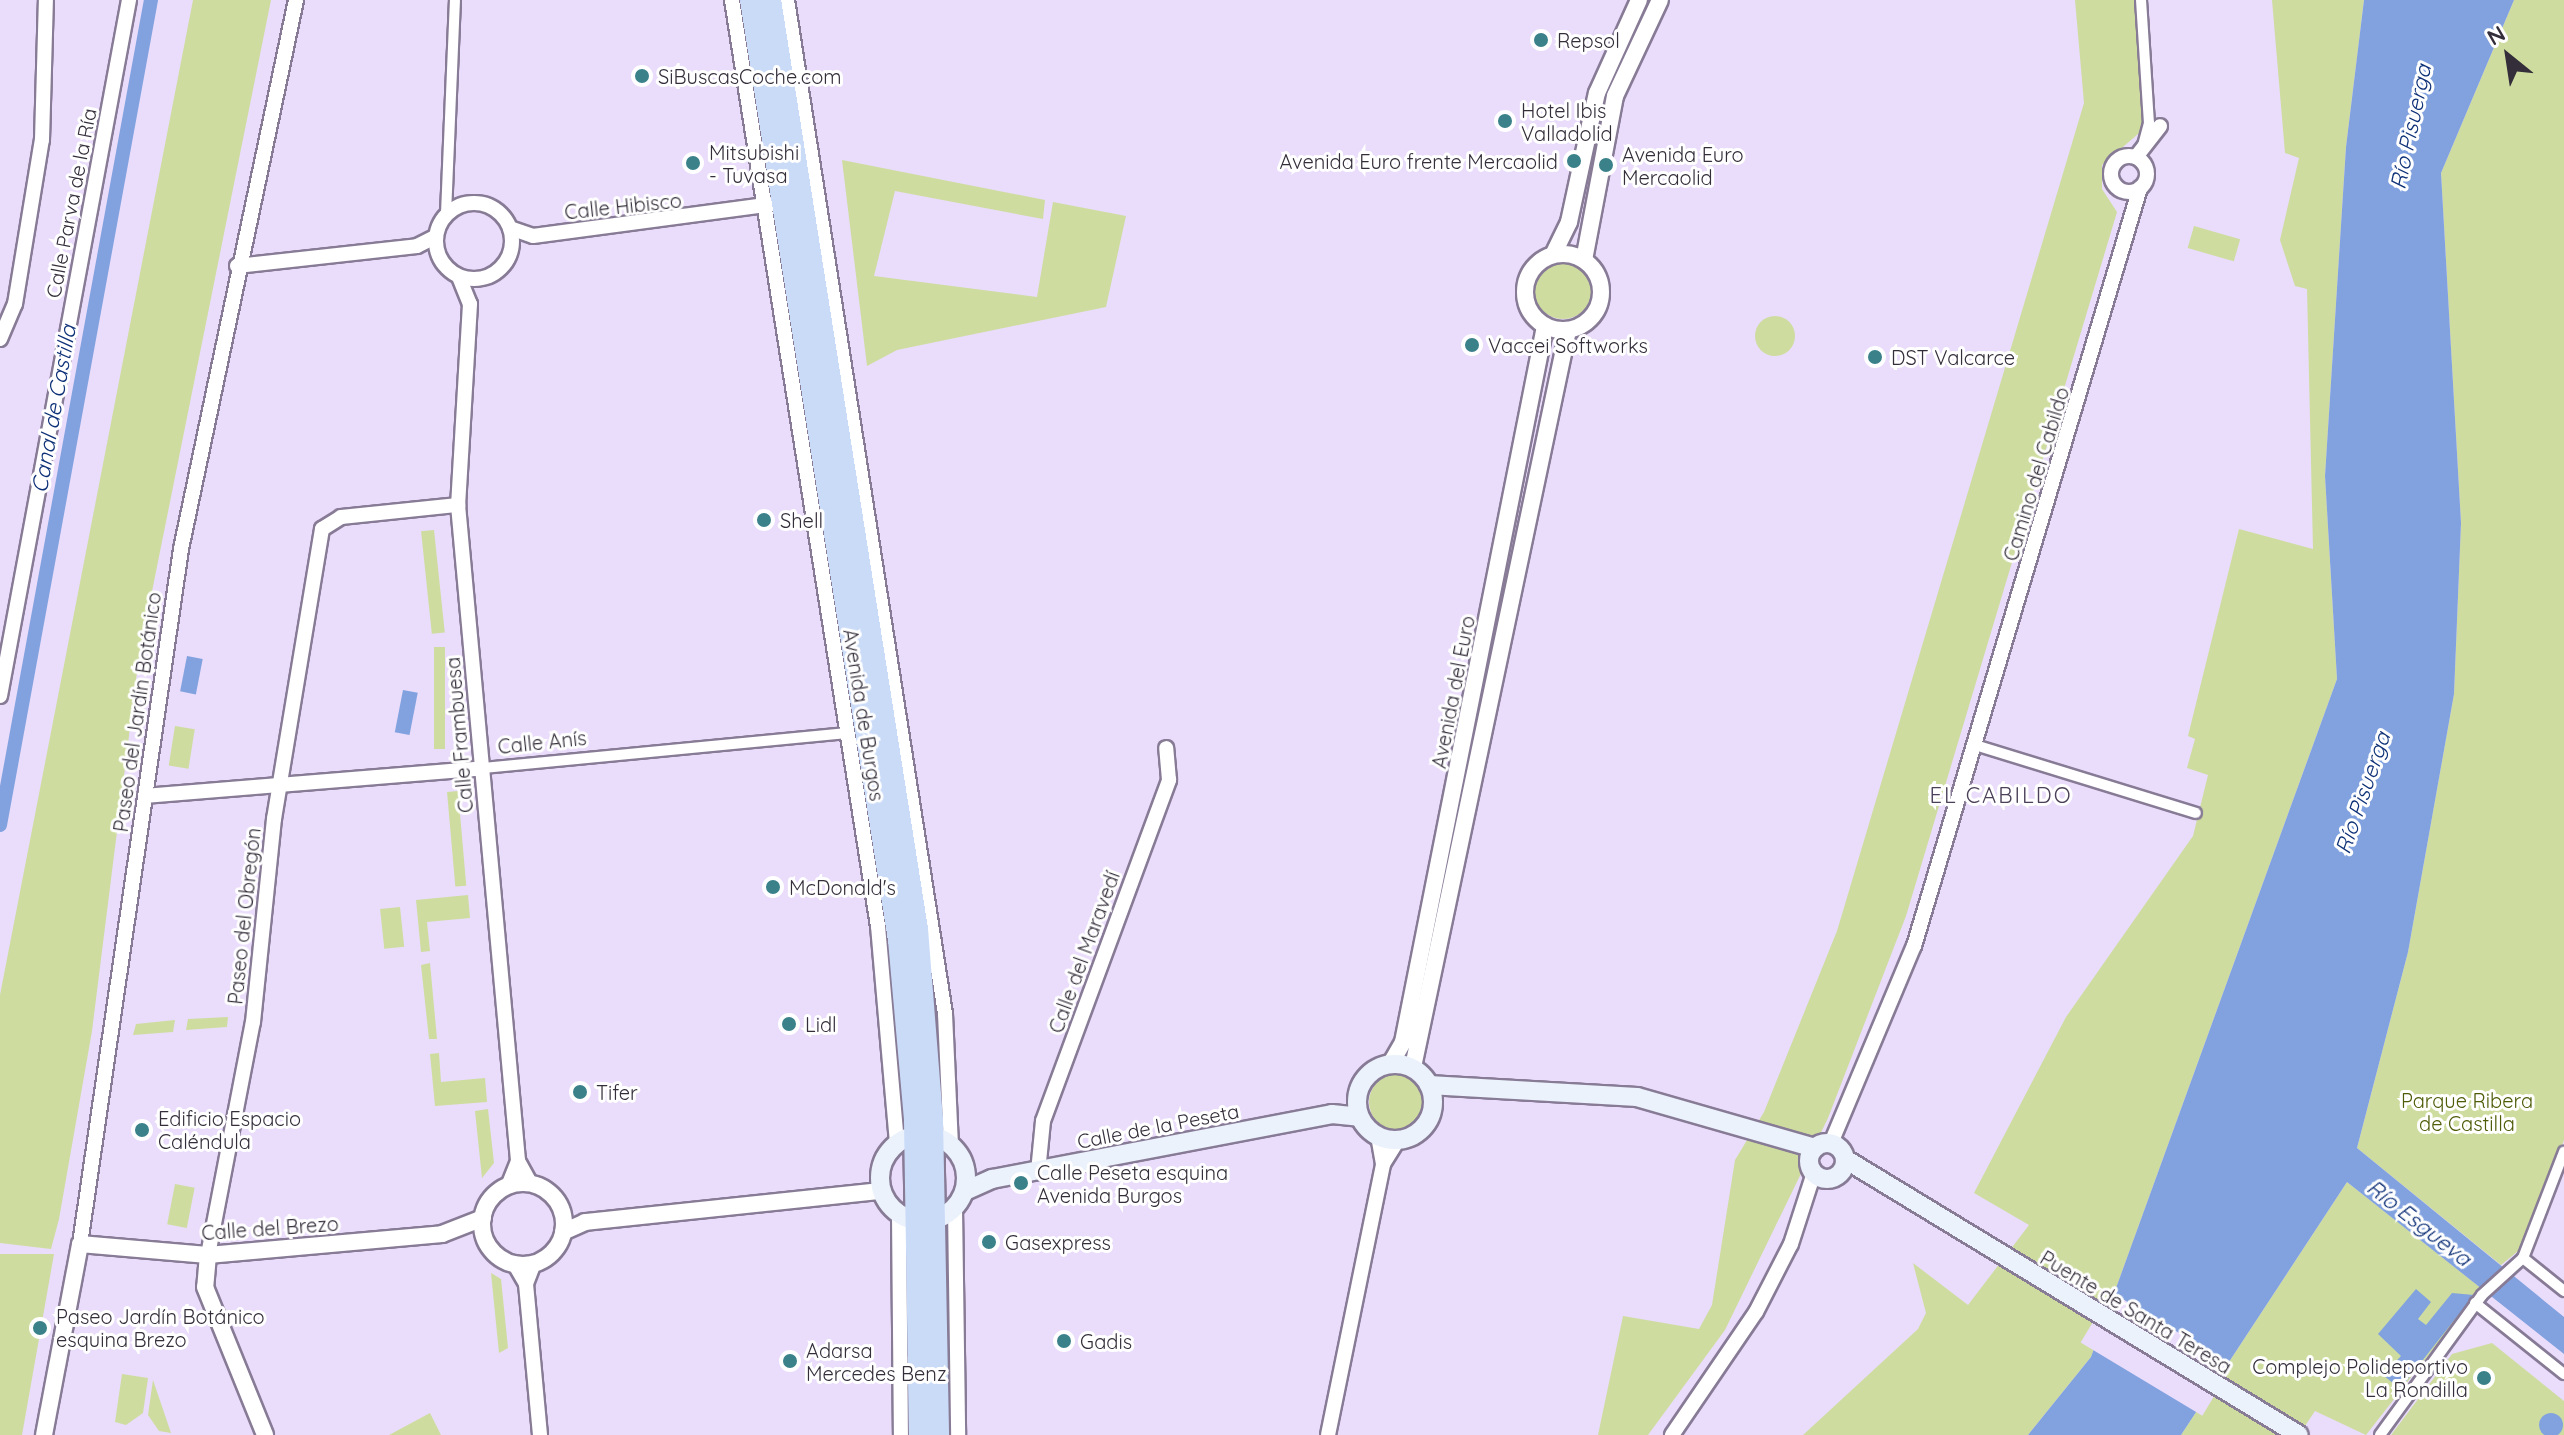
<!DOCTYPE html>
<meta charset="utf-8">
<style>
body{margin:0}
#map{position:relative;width:2564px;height:1435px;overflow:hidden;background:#eadcfb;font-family:Quicksand,sans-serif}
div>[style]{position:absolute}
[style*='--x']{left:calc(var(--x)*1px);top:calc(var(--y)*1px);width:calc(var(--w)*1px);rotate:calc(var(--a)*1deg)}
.green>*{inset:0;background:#cedd9f;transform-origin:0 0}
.round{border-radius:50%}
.water>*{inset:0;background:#81a2df;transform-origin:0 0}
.pier>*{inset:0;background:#eadcfb;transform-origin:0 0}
.canal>*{height:14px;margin:-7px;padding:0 7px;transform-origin:7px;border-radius:7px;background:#81a2df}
.roads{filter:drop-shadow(2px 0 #877b96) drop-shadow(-2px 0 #877b96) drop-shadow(0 2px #877b96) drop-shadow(0 -2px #877b96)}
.pedestrian>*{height:10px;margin:-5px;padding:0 5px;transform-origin:5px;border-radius:5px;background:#fff}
.minor>*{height:14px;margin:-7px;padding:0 7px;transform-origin:7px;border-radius:7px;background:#fff}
.minor>.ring{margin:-7px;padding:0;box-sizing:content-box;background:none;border:14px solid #fff;border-radius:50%}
.tertiary>*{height:16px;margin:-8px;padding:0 8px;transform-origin:8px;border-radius:8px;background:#fff}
.tertiary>.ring{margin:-8px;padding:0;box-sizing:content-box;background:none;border:16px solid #fff;border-radius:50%}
.secondary>*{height:18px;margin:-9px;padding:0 9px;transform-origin:9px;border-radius:9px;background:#ebf2fc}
.secondary>.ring{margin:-9px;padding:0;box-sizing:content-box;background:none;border:18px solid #ebf2fc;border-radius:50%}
.trunk>*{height:22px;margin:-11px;padding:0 11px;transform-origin:11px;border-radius:11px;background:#cadbf8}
.dots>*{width:22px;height:22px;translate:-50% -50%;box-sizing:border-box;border:4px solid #fff;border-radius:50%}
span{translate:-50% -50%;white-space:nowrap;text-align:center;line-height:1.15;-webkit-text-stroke:6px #fff;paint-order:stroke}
.poi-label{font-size:20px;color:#342e3a}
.left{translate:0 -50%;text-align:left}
.right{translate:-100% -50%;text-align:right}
.street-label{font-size:20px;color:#342e3a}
.park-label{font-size:20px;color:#4f5c08}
.water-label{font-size:22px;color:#0d3077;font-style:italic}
.neighbourhood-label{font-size:22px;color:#4b4058;letter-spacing:2px}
.north{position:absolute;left:2468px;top:16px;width:80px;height:80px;-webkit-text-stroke:6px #fff;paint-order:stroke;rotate:330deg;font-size:22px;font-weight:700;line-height:32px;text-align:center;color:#342e3a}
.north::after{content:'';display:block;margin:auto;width:28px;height:36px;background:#342e3a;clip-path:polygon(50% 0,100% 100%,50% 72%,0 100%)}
</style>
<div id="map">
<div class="green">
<i style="clip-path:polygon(193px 0,271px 0,139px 656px,92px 1031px,59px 1219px,51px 1249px,0 1243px,0 995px)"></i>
<i style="clip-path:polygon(2075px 0,2137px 0,2145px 128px,2102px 165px,2102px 189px,2117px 212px,1906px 916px,1828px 1118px,1725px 1330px,1648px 1435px,1598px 1435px,1623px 1316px,1699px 1329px,1712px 1305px,1735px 1160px,1764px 1112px,1837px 931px,2084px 103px)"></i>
<i style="clip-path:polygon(2272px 0,2364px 0,2346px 147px,2325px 476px,2337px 679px,2091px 1357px,2028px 1435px,1803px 1435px,1918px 1329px,1926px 1313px,1913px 1263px,1968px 1305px,2029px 1225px,1974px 1193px,2066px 1017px,2193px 836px,2208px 775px,2187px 768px,2195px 739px,2188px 736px,2239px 529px,2313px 549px,2307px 289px,2295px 286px,2280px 240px,2299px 158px,2285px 153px)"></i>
<i style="clip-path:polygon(2514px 0,2564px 0,2564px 1140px,2523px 1247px,2501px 1265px,2357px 1148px,2408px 952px,2454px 694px,2461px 523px,2441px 173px)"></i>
<i style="clip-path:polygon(842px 160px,1045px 200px,1043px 219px,895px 191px,874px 276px,1037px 297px,1053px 202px,1126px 216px,1106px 307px,897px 350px,867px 366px)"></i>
<i style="left:2194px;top:226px;width:48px;height:23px;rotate:16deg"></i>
<i class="round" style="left:1534px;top:261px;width:58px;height:58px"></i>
<i class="round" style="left:1755px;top:316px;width:40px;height:40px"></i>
<i style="left:434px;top:530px;width:103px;height:13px;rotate:84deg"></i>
<i style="left:434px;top:647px;width:11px;height:102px"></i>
<i style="left:175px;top:726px;width:20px;height:40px;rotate:9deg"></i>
<i style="left:458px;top:791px;width:95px;height:11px;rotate:85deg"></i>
<i style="clip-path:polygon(468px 895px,470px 918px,427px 922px,430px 951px,421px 952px,416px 900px)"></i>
<i style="left:400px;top:907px;width:40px;height:20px;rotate:84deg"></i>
<i style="clip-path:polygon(430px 963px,437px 1039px,429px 1039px,421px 965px)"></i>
<i style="clip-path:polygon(228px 1017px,227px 1027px,186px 1030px,188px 1019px)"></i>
<i style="clip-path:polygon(175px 1020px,173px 1032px,133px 1035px,136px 1024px)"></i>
<i style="clip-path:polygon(439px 1053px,441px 1082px,485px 1078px,487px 1102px,435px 1106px,430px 1054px)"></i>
<i class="round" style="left:1369px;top:1074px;width:56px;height:56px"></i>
<i style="clip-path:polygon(488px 1109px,494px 1163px,482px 1178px,475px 1111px)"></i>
<i style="clip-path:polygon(2347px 1182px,2481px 1288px,2366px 1435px,2315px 1411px,2299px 1435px,2181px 1435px)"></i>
<i style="left:175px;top:1184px;width:20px;height:41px;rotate:11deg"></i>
<i style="clip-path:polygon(0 1254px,54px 1254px,22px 1435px,0 1435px)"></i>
<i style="clip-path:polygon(491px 1273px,501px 1279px,508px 1348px,499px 1353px)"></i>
<i style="clip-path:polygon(2492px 1343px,2564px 1401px,2564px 1435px,2391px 1435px,2452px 1354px)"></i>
<i style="clip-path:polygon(122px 1374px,148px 1378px,143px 1413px,126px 1425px,115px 1422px)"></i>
<i style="clip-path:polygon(153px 1380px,171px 1433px,159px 1431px,148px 1415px)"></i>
<i style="clip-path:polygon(430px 1413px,441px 1435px,389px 1435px)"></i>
</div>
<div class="water">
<i style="clip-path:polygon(2364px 0,2514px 0,2441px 173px,2461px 523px,2454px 694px,2408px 952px,2357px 1148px,2564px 1317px,2564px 1354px,2347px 1182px,2181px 1435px,2028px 1435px,2091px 1357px,2337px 679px,2325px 476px,2346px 147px)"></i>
<i style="left:187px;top:656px;width:16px;height:36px;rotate:11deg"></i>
<i style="left:403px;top:690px;width:15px;height:43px;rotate:11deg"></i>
<i style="clip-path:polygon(2416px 1289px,2431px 1302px,2418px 1319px,2426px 1325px,2452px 1293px,2474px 1295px,2400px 1389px,2383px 1375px,2401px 1356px,2378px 1334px)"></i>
<i class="round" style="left:2539px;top:1413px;width:24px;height:24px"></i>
</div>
<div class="pier">
<i style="left:2111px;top:1292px;width:142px;height:59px;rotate:31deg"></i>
</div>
<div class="canal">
<i style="--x:0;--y:825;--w:839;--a:-79.63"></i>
</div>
<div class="roads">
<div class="pedestrian">
<i style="--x:2141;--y:0;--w:123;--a:86.3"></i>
<i style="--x:2149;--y:123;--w:23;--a:105"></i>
<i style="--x:446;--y:214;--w:214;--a:-87.6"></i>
<i style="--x:1975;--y:745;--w:231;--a:17.1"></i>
<i style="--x:483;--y:768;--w:366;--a:-5.5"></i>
<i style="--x:2523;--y:1258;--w:53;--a:38.8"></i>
<i style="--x:2475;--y:1303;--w:114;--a:38.6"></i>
<i style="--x:2380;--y:1435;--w:173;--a:-53.9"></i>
<i style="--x:2482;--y:1295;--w:55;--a:-42.1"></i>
<i style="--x:2523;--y:1258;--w:114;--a:-68.9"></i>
</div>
<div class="minor">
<i style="--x:732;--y:0;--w:937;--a:81.04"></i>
<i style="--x:878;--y:926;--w:218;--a:85"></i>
<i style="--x:787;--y:0;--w:1026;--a:81.14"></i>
<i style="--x:945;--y:1014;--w:131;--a:87.4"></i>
<i class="ring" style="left:2111px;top:156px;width:22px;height:22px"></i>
<i style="--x:2136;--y:157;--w:39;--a:-52"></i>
<i class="ring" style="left:436px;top:203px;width:62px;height:62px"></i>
<i style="--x:510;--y:228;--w:24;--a:19"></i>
<i style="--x:533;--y:236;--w:242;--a:-7.6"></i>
<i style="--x:237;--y:266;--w:181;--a:-6.3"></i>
<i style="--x:417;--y:246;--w:20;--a:-27"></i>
<i style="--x:459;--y:277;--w:29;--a:68"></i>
<i style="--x:470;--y:304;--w:201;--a:93.4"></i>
<i style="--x:458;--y:505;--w:659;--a:84.77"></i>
<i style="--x:518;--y:1161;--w:25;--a:61"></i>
<i style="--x:0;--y:339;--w:38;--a:-67"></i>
<i style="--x:15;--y:304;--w:166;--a:-80.7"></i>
<i style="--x:42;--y:140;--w:140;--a:-88.4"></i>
<i style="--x:0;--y:696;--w:708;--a:-79.5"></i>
<i style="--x:145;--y:796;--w:339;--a:-4.7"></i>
<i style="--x:1831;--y:1143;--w:214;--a:-67.2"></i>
<i style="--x:1914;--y:946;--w:791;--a:-73.4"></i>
<i style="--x:1383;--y:1164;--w:28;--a:-58"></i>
<i style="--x:1038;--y:1172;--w:51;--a:-84.4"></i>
<i style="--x:1043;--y:1121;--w:364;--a:-69.7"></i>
<i style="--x:1169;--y:780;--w:32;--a:-95"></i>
<i style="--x:508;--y:1186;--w:27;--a:-68"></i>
<i style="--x:955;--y:1208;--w:227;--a:89.2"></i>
<i style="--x:899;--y:1214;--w:221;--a:89.5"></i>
<i style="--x:80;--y:1244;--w:702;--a:-81.73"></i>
<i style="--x:181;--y:549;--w:561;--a:-78.17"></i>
<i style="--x:208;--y:1255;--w:237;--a:-79.1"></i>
<i style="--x:253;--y:1022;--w:204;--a:-84.1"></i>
<i style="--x:274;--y:819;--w:294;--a:-80.6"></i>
<i style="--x:322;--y:529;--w:22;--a:-32"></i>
<i style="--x:341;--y:517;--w:118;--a:-5.9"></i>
<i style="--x:514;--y:1263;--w:24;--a:60"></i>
<i style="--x:534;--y:1263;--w:22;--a:111"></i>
<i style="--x:526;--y:1284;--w:152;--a:84.7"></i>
<i style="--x:1328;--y:1435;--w:277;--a:-78.5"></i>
<i style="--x:1383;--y:1164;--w:28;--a:-100"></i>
<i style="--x:1672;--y:1435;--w:149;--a:-55.7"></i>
<i style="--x:1756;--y:1312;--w:76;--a:-62.8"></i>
<i style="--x:1791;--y:1244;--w:75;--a:-72.1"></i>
</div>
<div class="tertiary">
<i class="ring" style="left:1525px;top:254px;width:60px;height:60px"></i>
<i style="--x:1553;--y:255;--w:37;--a:-64"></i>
<i style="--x:1569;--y:222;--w:132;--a:-77.8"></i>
<i style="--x:1597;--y:93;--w:102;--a:-65.7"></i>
<i style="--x:1584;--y:260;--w:167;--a:-79.3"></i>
<i style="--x:1615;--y:96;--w:106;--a:-64.9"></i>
<i style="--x:1391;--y:1063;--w:24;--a:-60"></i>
<i style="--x:1403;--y:1042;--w:730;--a:-78.78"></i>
<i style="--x:1413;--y:1067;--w:753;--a:-78.12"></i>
<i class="ring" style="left:482px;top:1183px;width:66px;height:66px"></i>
<i style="--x:563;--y:1232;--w:24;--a:-24"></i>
<i style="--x:585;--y:1222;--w:299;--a:-6"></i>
<i style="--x:208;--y:1255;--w:32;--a:95"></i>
<i style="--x:205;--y:1287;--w:160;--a:67.9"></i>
<i style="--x:44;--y:1435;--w:194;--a:-79.3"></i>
<i style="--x:80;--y:1244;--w:128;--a:4.9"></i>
<i style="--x:208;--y:1255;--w:235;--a:-5.1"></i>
<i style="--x:442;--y:1234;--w:44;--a:-21.3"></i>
</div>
<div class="secondary">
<i class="ring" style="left:1357px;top:1064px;width:58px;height:58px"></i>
<i style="--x:1429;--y:1085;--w:208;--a:3.3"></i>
<i style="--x:1637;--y:1097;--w:185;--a:16"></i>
<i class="ring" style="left:880px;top:1135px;width:68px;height:68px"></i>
<i class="ring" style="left:1809px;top:1143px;width:18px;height:18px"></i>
<i style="--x:1845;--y:1159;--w:531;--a:31.3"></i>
<i style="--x:965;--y:1191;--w:30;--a:-24"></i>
<i style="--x:992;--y:1179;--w:346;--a:-10.8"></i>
<i style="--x:1332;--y:1114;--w:27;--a:6"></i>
</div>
<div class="trunk">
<i style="--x:751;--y:0;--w:952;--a:81.05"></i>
<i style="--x:899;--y:940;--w:182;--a:84.9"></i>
<i style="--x:915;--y:1121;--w:314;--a:89.1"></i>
<i style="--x:770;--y:0;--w:941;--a:81.01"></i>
<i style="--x:917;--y:929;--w:192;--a:85.5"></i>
<i style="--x:932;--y:1120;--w:315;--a:88.9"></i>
</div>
</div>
<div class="dots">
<i style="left:1541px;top:40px;background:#3a818a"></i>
<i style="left:642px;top:76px;background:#3a818a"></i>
<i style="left:1505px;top:121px;background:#3a818a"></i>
<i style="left:1574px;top:161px;background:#3a818a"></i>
<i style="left:693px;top:163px;background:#3a818a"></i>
<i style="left:1606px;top:165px;background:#3a818a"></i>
<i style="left:1472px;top:345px;background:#3a818a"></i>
<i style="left:1875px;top:357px;background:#3a818a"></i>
<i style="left:764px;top:520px;background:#3a818a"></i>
<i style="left:773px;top:887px;background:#3a818a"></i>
<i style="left:789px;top:1024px;background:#3a818a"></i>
<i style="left:580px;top:1092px;background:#3a818a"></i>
<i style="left:142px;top:1130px;background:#3a818a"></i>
<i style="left:1021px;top:1183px;background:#3a818a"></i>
<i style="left:989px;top:1242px;background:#3a818a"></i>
<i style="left:40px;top:1328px;background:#3a818a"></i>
<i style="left:1064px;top:1341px;background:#3a818a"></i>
<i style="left:790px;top:1361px;background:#3a818a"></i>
<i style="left:2484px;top:1378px;background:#3a818a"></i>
</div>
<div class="poi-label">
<span class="left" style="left:1557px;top:40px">Repsol</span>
<span class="left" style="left:658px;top:76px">SiBuscasCoche.com</span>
<span class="left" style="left:1521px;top:122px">Hotel Ibis<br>Valladolid</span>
<span class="left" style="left:709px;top:164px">Mitsubishi<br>- Tuvasa</span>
<span class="left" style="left:1622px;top:166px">Avenida Euro<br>Mercaolid</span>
<span class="right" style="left:1558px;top:161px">Avenida Euro frente Mercaolid</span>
<span class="left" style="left:1488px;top:345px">Vaccei Softworks</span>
<span class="left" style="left:1891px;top:357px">DST Valcarce</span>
<span class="left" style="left:780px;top:520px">Shell</span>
<span class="left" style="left:789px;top:887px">McDonald's</span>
<span class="left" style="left:805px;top:1024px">Lidl</span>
<span class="left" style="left:596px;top:1092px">Tifer</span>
<span class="left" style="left:158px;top:1130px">Edificio Espacio<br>Caléndula</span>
<span class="left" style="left:1037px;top:1184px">Calle Peseta esquina<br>Avenida Burgos</span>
<span class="left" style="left:1005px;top:1242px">Gasexpress</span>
<span class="left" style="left:56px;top:1328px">Paseo Jardín Botánico<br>esquina Brezo</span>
<span class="left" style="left:1080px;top:1341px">Gadis</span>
<span class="left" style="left:806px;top:1362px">Adarsa<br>Mercedes Benz</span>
<span class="right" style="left:2468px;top:1378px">Complejo Polideportivo<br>La Rondilla</span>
</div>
<div class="street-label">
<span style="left:71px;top:203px;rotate:-79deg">Calle Parva de la Ría</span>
<span style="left:623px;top:206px;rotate:-6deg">Calle Hibisco</span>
<span style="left:2036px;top:474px;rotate:-73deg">Camino del Cabildo</span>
<span style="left:1453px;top:692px;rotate:-79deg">Avenida del Euro</span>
<span style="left:137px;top:712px;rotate:-82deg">Paseo del Jardín Botánico</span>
<span style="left:864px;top:715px;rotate:81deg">Avenida de Burgos</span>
<span style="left:459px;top:735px;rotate:-95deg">Calle Frambuesa</span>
<span style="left:542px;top:742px;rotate:-6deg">Calle Anís</span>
<span style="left:244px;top:916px;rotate:-84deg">Paseo del Obregón</span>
<span style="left:1084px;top:952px;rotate:-70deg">Calle del Maravedí</span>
<span style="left:1158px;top:1126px;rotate:-11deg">Calle de la Peseta</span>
<span style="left:270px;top:1228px;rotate:-4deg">Calle del Brezo</span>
<span style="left:2136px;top:1312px;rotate:31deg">Puente de Santa Teresa</span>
</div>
<div class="park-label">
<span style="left:2467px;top:1112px">Parque Ribera<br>de Castilla</span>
</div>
<div class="water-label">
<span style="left:2411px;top:127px;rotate:-78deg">Río Pisuerga</span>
<span style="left:54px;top:409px;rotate:-80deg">Canal de Castilla</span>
<span style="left:2363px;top:793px;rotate:-71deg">Río Pisuerga</span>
<span style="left:2419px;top:1223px;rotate:38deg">Río Esgueva</span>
</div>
<div class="neighbourhood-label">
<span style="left:2001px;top:796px">EL CABILDO</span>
</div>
<div class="north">N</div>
</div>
